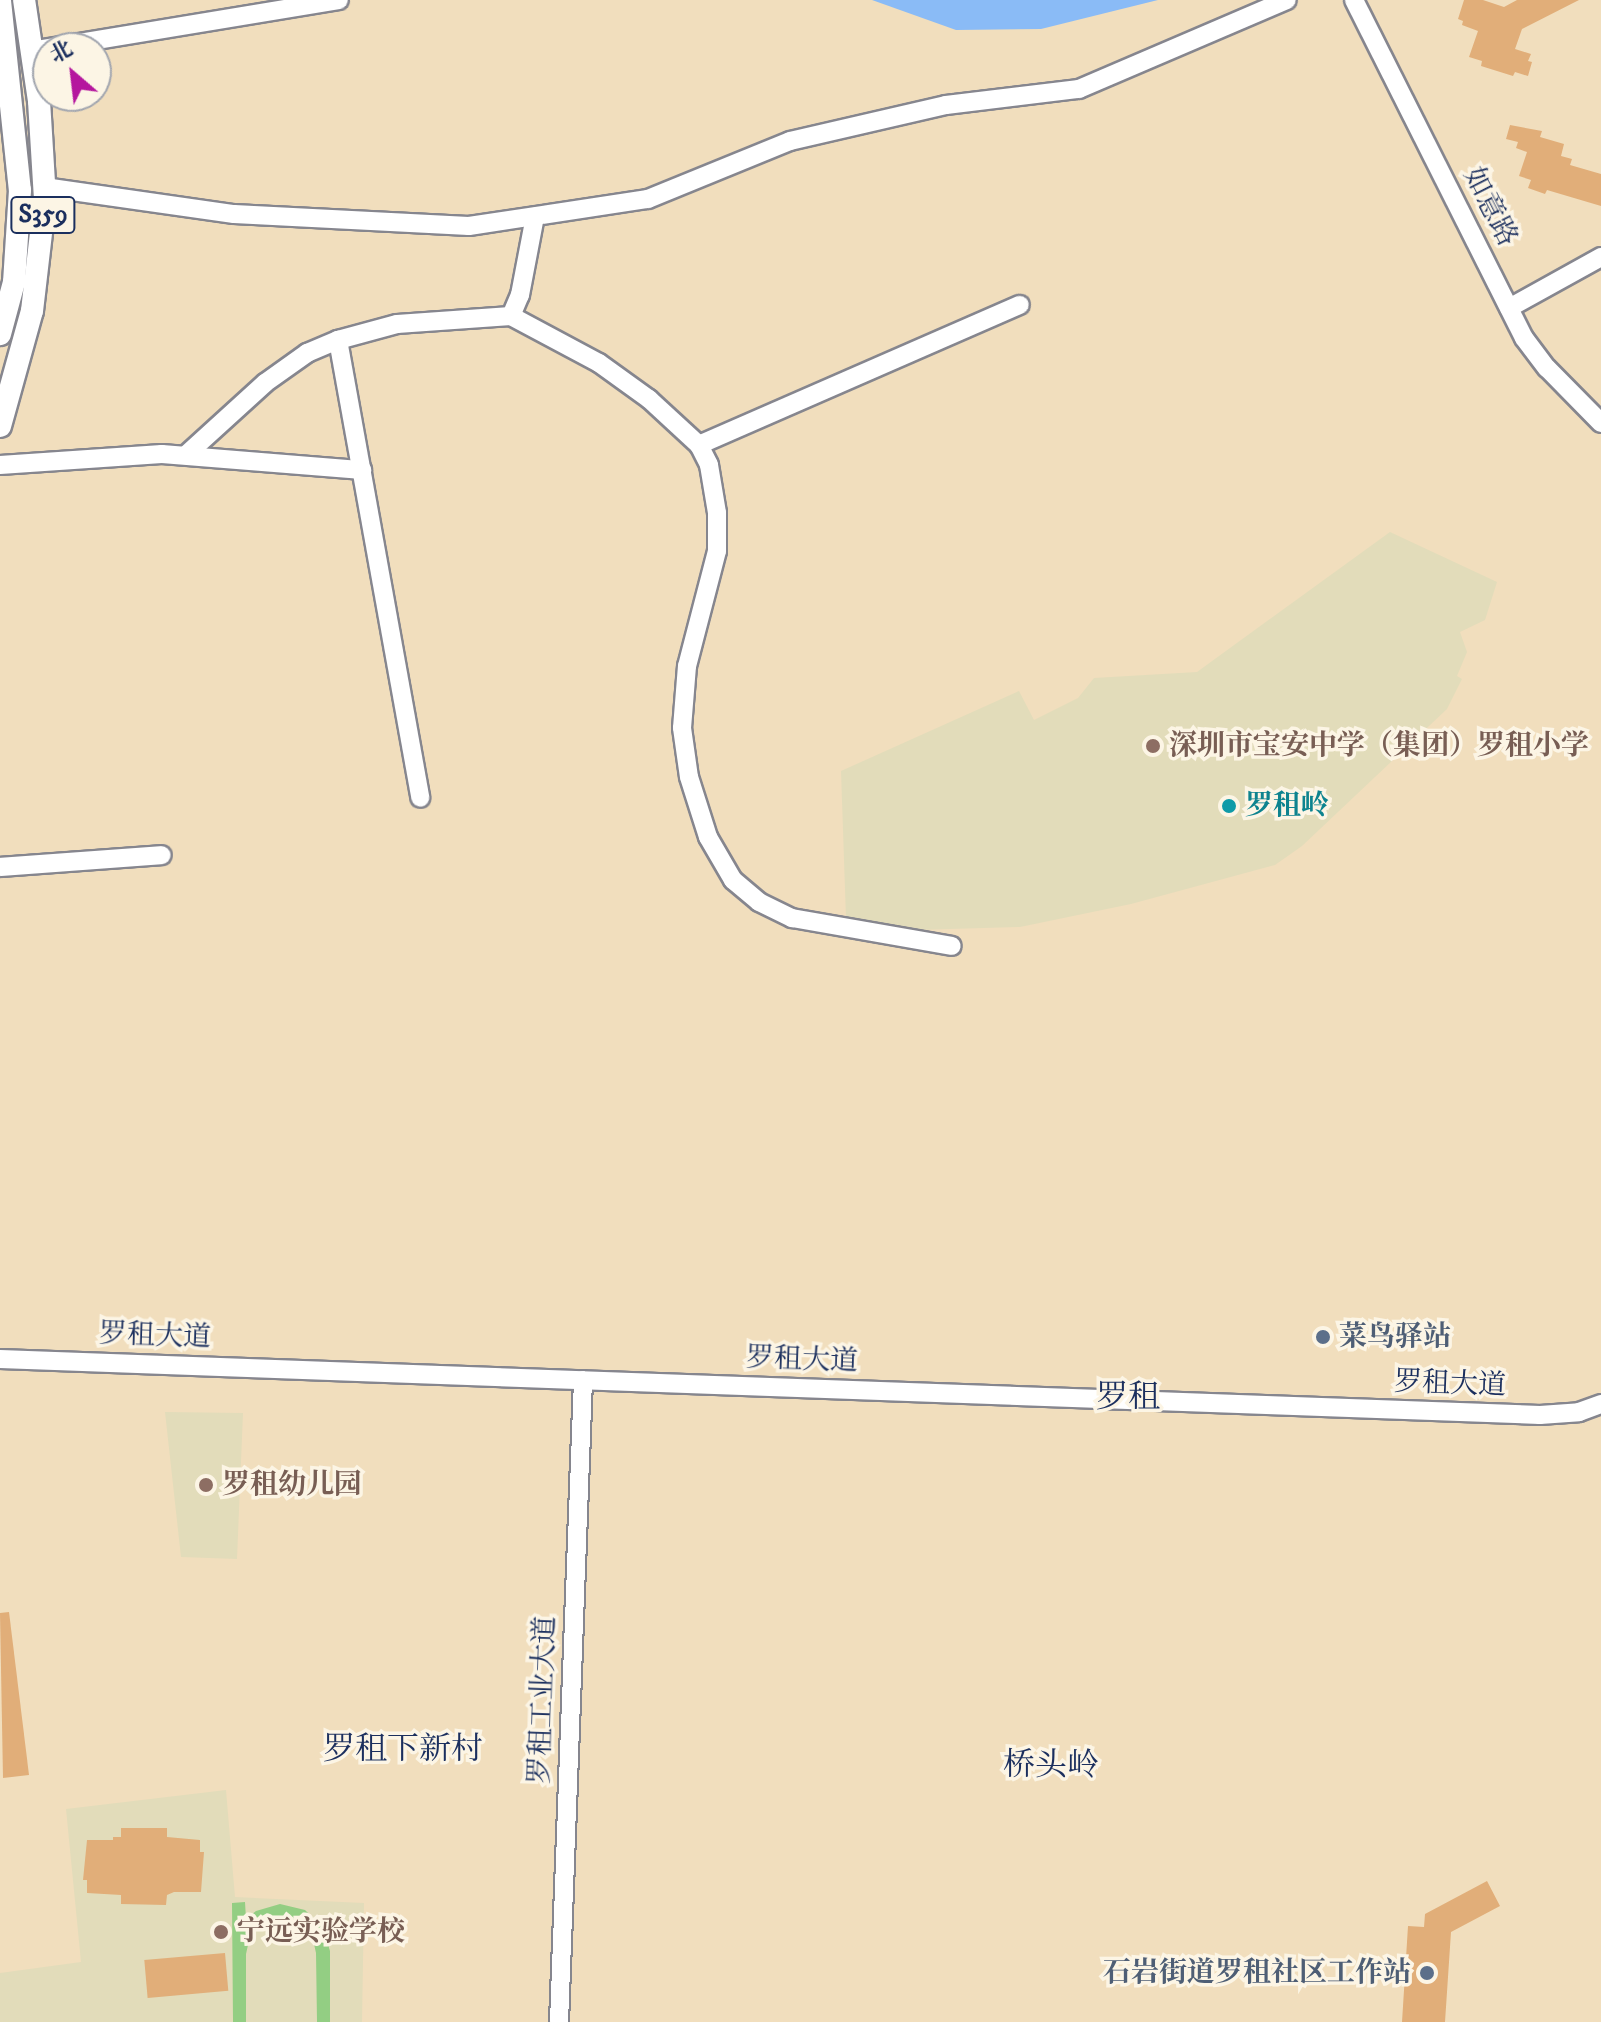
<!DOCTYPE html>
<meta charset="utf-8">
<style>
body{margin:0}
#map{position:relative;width:1601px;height:2022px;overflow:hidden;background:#f1debd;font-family:"IM FELL DW Pica","Noto Serif SC",serif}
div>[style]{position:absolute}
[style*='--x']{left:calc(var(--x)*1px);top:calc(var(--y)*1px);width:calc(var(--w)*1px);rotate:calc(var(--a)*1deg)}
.built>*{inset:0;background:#e2dcba}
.green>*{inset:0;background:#93ce83}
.water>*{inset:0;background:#8abbf6}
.building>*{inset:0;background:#e1ae79;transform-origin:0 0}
.roads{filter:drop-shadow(2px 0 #86868e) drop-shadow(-2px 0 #86868e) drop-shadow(0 2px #86868e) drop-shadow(0 -2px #86868e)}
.minor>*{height:18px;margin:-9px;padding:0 9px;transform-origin:9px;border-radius:9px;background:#fff}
.major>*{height:22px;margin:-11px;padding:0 11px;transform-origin:11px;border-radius:11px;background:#fff}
.dots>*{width:22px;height:22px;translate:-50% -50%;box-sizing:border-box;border:4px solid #fcf5e5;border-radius:50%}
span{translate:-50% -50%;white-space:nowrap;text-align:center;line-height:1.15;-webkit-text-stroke:7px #fcf5e5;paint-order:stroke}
.shield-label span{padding:2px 6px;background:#fcf5e5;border:2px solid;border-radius:6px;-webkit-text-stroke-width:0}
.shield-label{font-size:26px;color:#1b2f5e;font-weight:700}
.street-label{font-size:28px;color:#1b2f5e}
.education-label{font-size:28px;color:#785e54;font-weight:700}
.left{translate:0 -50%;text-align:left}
.culture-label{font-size:28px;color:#0d838f;font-weight:700}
.service-label{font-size:28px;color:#4e5e75;font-weight:700}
.right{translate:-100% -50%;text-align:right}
.quarter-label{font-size:32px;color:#1b2f5e}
.north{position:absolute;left:32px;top:32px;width:80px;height:80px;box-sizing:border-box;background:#fcf5e5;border:2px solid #a2a6af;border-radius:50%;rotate:332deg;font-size:22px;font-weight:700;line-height:32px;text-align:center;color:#1b2f5e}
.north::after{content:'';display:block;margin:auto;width:28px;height:36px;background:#b5179e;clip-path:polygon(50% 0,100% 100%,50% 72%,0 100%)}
</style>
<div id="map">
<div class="built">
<i style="clip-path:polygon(1390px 532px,1497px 582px,1485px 620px,1460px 632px,1467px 652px,1457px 676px,1462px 679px,1447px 709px,1302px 846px,1275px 865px,1131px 904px,1020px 927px,916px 930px,846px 919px,841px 771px,1019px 691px,1034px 720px,1078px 698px,1094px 678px,1197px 672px)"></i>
<i style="clip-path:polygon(165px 1412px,243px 1413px,237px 1559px,181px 1557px)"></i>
<i style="clip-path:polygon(226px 1790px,235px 1897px,364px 1903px,362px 2022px,0 2022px,0 1973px,81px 1962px,66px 1809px)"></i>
</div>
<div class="green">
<i style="clip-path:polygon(245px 1902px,246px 1919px,256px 1911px,280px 1904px,305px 1910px,323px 1928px,330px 1951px,330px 2022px,317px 2022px,316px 1953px,312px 1935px,298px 1922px,281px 1918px,263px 1923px,250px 1936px,246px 1954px,246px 2022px,233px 2022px,232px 1903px)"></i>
</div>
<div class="water">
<i style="clip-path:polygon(872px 0,1158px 0,1041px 29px,956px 30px)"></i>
</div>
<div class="building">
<i style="clip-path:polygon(1464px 0,1483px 0,1504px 7px,1517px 0,1579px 0,1522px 29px,1515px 49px,1531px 54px,1528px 61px,1532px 62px,1528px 76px,1515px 72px,1513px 76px,1481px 66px,1482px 61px,1469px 57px,1478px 31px,1462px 25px,1463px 21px,1458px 19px)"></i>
<i style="clip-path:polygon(1510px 125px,1542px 131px,1540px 137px,1564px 144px,1561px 156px,1572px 159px,1570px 165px,1601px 174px,1601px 206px,1547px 190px,1545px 194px,1528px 188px,1531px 180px,1519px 176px,1527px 152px,1516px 148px,1518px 142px,1506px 139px)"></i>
<i style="clip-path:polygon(9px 1612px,29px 1775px,3px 1778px,0 1613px)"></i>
<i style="clip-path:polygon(121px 1828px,167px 1828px,167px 1837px,200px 1840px,200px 1852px,204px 1852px,201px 1892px,174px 1892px,167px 1895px,166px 1905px,121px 1904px,121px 1895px,87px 1893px,87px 1880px,83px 1880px,87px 1840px,113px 1840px,113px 1837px,121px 1837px)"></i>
<i style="clip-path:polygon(1487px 1881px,1500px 1906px,1451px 1932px,1445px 2022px,1402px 2022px,1408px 1926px,1424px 1927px,1425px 1914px)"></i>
<i style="left:225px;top:1953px;width:38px;height:81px;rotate:85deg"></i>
</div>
<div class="roads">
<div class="minor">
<i style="--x:1354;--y:0;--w:378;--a:63.3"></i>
<i style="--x:1524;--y:338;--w:38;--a:53"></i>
<i style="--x:1547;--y:368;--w:77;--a:45.5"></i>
<i style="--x:31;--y:51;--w:312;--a:-9.4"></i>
<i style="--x:44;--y:187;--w:192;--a:8.1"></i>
<i style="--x:234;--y:214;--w:235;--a:2.9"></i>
<i style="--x:469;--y:226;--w:181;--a:-8.6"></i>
<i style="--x:648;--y:199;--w:153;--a:-22.2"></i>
<i style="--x:790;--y:141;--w:160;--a:-13"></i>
<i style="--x:946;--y:105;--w:134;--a:-6.9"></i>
<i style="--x:1079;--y:89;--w:226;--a:-23.2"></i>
<i style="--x:1509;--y:308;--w:105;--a:-29"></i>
<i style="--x:511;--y:316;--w:100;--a:28.1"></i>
<i style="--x:599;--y:363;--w:62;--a:35.8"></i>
<i style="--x:649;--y:399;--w:68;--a:42.6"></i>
<i style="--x:699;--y:445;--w:22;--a:63"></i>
<i style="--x:709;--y:465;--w:49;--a:80.5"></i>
<i style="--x:717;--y:513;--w:38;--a:90"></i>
<i style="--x:717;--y:551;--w:119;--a:104.6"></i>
<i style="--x:687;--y:666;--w:62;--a:94.6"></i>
<i style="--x:682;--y:728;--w:49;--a:81.9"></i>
<i style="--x:689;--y:777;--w:63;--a:72.4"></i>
<i style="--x:708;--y:837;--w:50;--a:59.8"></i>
<i style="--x:733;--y:880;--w:34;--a:40"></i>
<i style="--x:759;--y:902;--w:37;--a:26"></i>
<i style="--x:792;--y:918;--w:162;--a:9.9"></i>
<i style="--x:338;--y:340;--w:465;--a:79.8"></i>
<i style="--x:699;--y:445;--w:350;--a:-23.6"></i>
<i style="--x:186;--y:455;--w:107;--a:-42.3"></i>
<i style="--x:265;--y:383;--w:52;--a:-35.5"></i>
<i style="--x:307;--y:353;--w:34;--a:-23"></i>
<i style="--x:338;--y:340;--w:61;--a:-15.2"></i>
<i style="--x:397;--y:324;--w:114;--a:-4"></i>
<i style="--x:511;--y:316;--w:23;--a:-67"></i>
<i style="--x:520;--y:295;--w:80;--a:-79.2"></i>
<i style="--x:0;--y:465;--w:162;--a:-3.9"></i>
<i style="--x:162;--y:454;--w:201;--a:4.6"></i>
<i style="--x:0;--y:867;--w:162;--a:-4.2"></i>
<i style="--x:0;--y:1359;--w:1541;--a:2.08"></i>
<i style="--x:1540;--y:1415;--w:39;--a:-4"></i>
<i style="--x:1579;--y:1412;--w:23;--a:-20"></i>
<i style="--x:559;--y:2022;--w:642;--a:-87.86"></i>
</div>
<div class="major">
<i style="--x:0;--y:1;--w:190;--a:84"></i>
<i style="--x:20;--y:190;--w:92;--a:93.7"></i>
<i style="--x:14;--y:282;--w:54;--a:105.1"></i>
<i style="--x:0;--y:426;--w:119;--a:-74.5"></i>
<i style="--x:32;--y:311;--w:113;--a:-83.4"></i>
<i style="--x:45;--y:199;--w:98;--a:-93.5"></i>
<i style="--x:39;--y:101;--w:102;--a:-98.4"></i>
</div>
</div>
<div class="dots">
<i style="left:1153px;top:746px;background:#8d6e63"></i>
<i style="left:1229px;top:806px;background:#0f9aa8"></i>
<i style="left:1323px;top:1337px;background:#5c6f8a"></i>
<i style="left:206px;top:1485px;background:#8d6e63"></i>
<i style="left:221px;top:1932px;background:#8d6e63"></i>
<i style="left:1427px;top:1973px;background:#5c6f8a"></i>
</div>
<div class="shield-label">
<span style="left:43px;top:215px">S359</span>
</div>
<div class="street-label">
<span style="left:1490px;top:207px;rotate:63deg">如意路</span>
<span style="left:155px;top:1336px;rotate:2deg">罗租大道</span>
<span style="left:802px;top:1360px;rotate:2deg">罗租大道</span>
<span style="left:1450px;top:1384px;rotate:2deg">罗租大道</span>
<span style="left:543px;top:1700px;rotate:-88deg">罗租工业大道</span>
</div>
<div class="education-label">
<span class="left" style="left:1169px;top:746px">深圳市宝安中学（集团）罗租小学</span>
<span class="left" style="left:222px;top:1485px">罗租幼儿园</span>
<span class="left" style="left:237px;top:1932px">宁远实验学校</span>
</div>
<div class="culture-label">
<span class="left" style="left:1245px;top:806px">罗租岭</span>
</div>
<div class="service-label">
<span class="left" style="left:1339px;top:1337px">菜鸟驿站</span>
<span class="right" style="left:1411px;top:1973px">石岩街道罗租社区工作站</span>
</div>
<div class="quarter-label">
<span style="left:1128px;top:1398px">罗租</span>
<span style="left:403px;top:1750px">罗租下新村</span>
<span style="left:1051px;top:1766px">桥头岭</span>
</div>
<div class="north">北</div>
</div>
